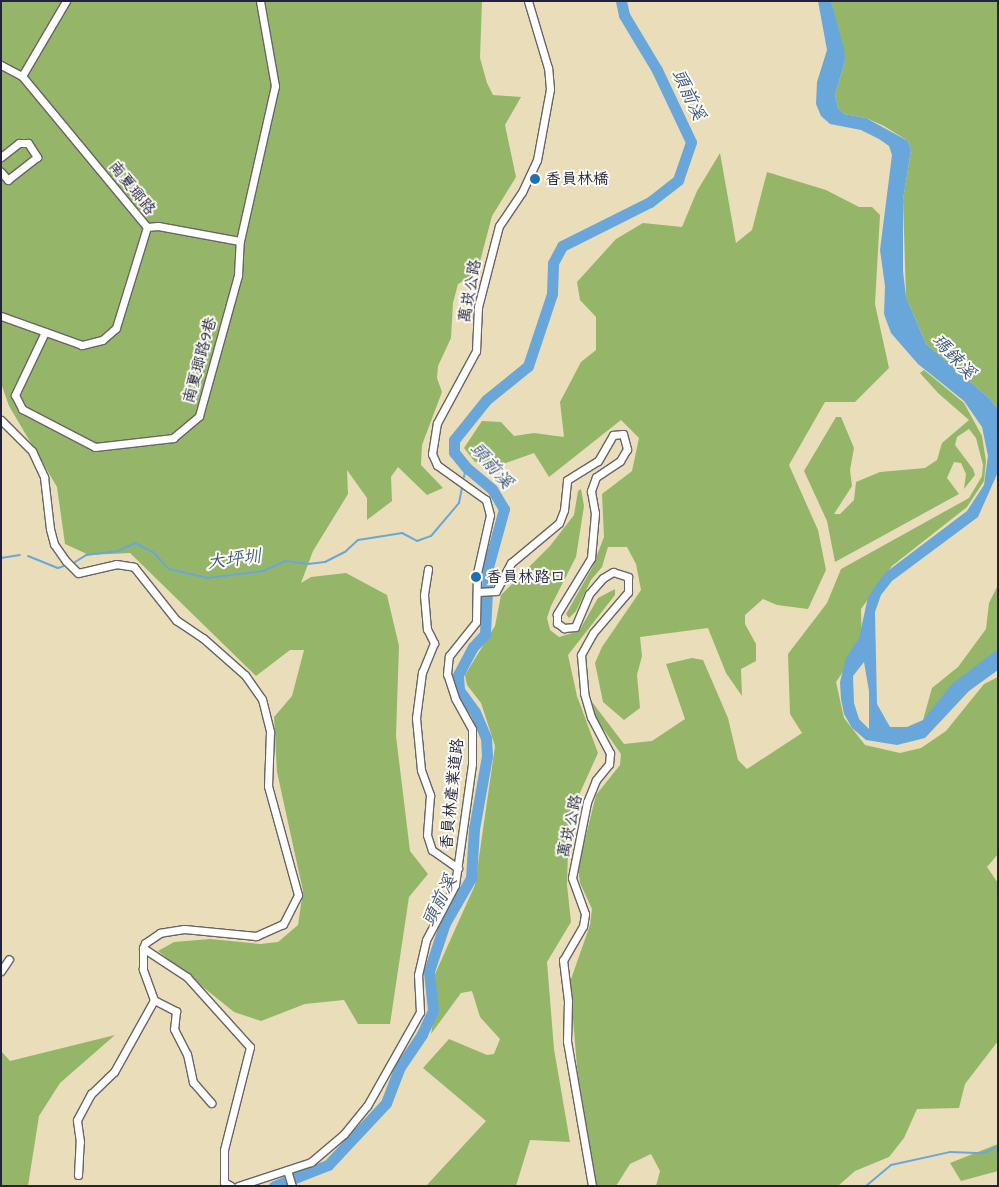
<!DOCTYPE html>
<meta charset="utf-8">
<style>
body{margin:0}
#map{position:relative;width:999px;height:1187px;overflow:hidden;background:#e9deb9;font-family:"Architects Daughter","LXGW WenKai TC",sans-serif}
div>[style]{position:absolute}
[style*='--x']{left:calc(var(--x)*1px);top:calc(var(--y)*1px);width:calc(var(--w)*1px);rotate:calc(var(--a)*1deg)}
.forest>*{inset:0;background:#95b669}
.water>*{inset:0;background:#69a7db}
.stream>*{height:2px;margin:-1px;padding:0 1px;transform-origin:1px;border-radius:1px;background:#69a7db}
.river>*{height:11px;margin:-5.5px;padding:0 5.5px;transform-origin:5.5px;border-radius:5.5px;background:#69a7db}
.roads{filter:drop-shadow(1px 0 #686467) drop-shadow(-1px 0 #686467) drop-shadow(0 1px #686467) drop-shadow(0 -1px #686467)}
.minor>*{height:7px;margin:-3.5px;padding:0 3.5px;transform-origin:3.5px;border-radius:3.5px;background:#fff}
.dots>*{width:14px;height:14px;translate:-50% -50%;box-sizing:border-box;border:2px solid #fdfcf7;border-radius:50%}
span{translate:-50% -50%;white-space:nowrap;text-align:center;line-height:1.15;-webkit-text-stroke:4px #fdfcf7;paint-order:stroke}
.poi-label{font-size:16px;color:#22223b}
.left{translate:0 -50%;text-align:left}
.street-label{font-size:16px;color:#22223b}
.water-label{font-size:18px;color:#3e577b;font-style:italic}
.frame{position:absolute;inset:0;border:2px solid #22223b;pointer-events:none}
</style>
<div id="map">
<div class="forest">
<i style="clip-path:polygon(1px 1px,482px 1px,480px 58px,487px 83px,493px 95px,521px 97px,505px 125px,516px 177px,492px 216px,477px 273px,458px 284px,453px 303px,451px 338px,438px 366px,437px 378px,442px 392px,422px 445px,421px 465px,443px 488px,427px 495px,398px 467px,391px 477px,392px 501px,367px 520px,367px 498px,347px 470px,348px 494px,313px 551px,301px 583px,311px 577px,346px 573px,387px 595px,399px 646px,396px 736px,410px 851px,428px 874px,409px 897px,390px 1024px,358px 1024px,344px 1000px,305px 1004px,261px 1021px,234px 1012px,158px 951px,174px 942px,210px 939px,260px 944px,278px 942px,298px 925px,303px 891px,277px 772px,274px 717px,292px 696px,304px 650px,290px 650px,256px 676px,130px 553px,89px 555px,65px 544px,57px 487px,9px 406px,1px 383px)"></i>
<i style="clip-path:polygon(831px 1px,998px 1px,998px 409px,989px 398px,926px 344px,906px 297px,903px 200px,911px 150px,908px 141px,884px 126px,866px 118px,844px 114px,838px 108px,835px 95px,845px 61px)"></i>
<i style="clip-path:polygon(720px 153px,736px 243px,752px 230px,767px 172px,826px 190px,859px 207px,872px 207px,880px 215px,875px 304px,889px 368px,855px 402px,825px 402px,789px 465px,818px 530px,826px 570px,808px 609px,777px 605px,763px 599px,745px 615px,745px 624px,756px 644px,756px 661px,741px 669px,742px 696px,726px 673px,708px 628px,640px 637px,642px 656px,637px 675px,640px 708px,624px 720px,603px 702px,595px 663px,602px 647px,641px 590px,636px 564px,627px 547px,608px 547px,602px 567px,591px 580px,576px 611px,569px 618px,566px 614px,592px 568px,604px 537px,602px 494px,632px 471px,639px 438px,621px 420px,549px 477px,534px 453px,497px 466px,475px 462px,464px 448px,482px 421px,501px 422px,514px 436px,534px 433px,564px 437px,560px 402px,581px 362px,596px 350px,596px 317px,580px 300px,577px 282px,616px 239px,643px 223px,682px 227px,697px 191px)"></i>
<i style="clip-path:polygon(924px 370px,964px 403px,982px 436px,986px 461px,984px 481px,967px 507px,892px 566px,861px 609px,862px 644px,836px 682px,844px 718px,865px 745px,900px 753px,921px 748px,946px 731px,984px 684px,998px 677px,998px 854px,987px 867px,998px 883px,998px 1041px,965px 1084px,959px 1108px,917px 1109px,904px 1138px,889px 1157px,855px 1171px,838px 1186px,656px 1186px,660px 1171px,651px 1154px,630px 1164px,616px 1186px,598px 1186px,594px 1181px,577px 1067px,570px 982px,590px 925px,592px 909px,580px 883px,578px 868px,596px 795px,620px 765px,621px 754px,594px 716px,589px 698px,624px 744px,652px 741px,685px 719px,666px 664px,692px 658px,703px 660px,728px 718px,738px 760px,747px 769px,802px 733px,790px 714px,788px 654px,827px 603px,841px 569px,969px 498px,982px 476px,983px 465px,976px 438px,969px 429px,957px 437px,955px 445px,973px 469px,975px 475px,964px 489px,966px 474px,961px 463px,954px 462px,947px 478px,959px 494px,835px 562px,827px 521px,804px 471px,836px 417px,841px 417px,854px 448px,850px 470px,852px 486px,834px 514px,840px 514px,854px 500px,856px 482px,880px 472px,925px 468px,937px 460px,942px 443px,969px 420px,938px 393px,920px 373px)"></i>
<i style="clip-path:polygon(581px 489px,584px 506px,576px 557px,551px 606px,547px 618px,550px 630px,559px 637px,579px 631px,598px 598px,615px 589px,615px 595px,568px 655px,577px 696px,598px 753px,569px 817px,567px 885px,571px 922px,547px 962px,554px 1049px,570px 1142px,530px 1140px,516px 1186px,426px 1186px,486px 1121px,423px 1068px,449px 1039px,487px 1055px,494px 1054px,500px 1039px,480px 1017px,472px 991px,461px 993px,431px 1034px,437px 998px,435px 974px,475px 885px,495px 746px,481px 703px,467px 685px,465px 675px,495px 626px,501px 595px,550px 546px,574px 515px,578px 491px)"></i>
<i style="clip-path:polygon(998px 585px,998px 649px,923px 720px,932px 688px,958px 667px,986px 629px,989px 603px)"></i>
<i style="clip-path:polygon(115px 1035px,60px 1083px,39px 1116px,28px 1186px,1px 1186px,1px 1051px,10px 1061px)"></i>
<i style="clip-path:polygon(998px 1144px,998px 1171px,961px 1181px,950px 1163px)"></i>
</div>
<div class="water">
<i style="clip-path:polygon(evenodd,818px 1px,831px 1px,844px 49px,845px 61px,835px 95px,838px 108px,844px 114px,866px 118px,908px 141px,911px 150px,903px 200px,903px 271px,906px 297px,926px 344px,989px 398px,998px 409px,998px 472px,978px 517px,892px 581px,881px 595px,875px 612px,877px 704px,890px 727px,907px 727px,923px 720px,952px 684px,998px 649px,998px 670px,969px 691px,925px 738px,897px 745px,866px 740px,852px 728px,844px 714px,841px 699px,840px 682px,846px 658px,859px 638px,868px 597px,876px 585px,885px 573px,967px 511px,984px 485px,988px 456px,982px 427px,964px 401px,918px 364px,891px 333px,884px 314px,885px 286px,880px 250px,892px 155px,889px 146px,879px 139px,861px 130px,830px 124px,821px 116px,816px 104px,817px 82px,827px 50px,818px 1px,864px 662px,869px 691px,869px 729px,859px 719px,854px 703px,853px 676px,864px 662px)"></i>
</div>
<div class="stream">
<i style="--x:464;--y:477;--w:10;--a:-79"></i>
<i style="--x:28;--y:556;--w:32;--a:22"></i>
<i style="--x:58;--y:568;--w:6;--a:-18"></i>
<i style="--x:1;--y:558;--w:19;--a:-9"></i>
<i style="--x:75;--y:562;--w:13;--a:-32"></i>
<i style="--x:86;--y:555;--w:32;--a:-7"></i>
<i style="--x:118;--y:551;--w:19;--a:-25"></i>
<i style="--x:135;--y:543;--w:20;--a:27"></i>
<i style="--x:153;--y:552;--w:23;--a:47"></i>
<i style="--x:169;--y:569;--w:39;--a:13"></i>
<i style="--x:207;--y:578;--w:56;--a:-7.1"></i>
<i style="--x:263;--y:571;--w:24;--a:-24"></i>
<i style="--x:285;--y:561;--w:23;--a:7"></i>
<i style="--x:308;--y:564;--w:17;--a:-7"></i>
<i style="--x:325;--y:562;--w:22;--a:-27"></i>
<i style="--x:345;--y:552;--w:18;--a:-43"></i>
<i style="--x:358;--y:540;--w:45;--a:-9"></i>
<i style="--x:402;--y:533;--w:17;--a:28"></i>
<i style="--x:417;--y:541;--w:15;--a:-20"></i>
<i style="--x:431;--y:536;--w:43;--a:-49.7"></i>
<i style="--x:459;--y:503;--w:15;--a:-79"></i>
<i style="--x:866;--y:1186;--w:33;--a:-40"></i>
<i style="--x:891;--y:1165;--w:60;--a:-12.4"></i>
<i style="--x:950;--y:1152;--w:33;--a:2"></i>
<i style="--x:983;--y:1153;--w:16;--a:-22"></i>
</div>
<div class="river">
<i style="--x:274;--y:1186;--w:58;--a:-21.3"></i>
<i style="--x:328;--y:1165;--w:85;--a:-46.9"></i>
<i style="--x:386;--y:1103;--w:39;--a:-69"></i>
<i style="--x:400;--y:1067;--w:40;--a:-56"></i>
<i style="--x:422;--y:1034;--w:26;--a:-65"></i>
<i style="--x:433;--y:1010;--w:39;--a:-96"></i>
<i style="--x:429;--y:971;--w:51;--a:-71.6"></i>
<i style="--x:445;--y:923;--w:52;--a:-60"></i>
<i style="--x:471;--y:878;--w:49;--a:-86.5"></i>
<i style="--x:474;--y:829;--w:74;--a:-79.9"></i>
<i style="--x:487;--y:756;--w:18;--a:-93"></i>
<i style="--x:486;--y:738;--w:28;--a:-113"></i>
<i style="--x:475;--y:712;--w:27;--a:-126"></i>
<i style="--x:459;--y:690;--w:15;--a:-94"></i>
<i style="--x:458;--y:675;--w:32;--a:-62"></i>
<i style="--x:473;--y:647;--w:18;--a:-47"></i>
<i style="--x:485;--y:634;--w:67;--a:-87.4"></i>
<i style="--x:488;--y:567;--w:60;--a:-74.6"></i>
<i style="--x:504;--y:509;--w:23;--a:-121"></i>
<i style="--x:492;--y:489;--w:34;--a:-140"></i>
<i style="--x:466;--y:467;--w:19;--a:-129"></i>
<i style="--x:454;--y:452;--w:12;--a:-90"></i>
<i style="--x:454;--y:440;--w:51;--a:-51.3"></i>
<i style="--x:486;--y:400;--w:54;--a:-39"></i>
<i style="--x:528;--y:366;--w:76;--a:-71.6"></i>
<i style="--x:552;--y:294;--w:31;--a:-88"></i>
<i style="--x:553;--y:263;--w:19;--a:-62"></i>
<i style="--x:562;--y:246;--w:98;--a:-26.6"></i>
<i style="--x:650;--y:202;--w:36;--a:-38"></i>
<i style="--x:678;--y:180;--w:40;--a:-71.1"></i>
<i style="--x:691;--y:142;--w:80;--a:-115.3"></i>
<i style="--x:657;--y:70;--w:64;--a:-121"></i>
<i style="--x:624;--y:15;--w:14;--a:-102"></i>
</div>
<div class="roads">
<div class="minor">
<i style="--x:1;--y:65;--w:24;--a:28"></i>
<i style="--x:22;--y:76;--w:196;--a:50.4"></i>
<i style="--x:147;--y:227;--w:106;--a:107.1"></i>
<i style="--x:116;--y:328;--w:18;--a:139"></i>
<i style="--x:102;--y:340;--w:21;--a:166"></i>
<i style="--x:82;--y:345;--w:86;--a:-160.3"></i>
<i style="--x:22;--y:76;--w:87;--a:-59.6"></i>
<i style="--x:1;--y:157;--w:23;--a:-38"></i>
<i style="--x:19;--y:143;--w:9;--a:0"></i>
<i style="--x:28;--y:143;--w:17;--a:57"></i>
<i style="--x:37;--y:157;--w:37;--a:142"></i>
<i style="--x:8;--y:180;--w:11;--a:-131"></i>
<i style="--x:147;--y:227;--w:11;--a:-5"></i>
<i style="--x:158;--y:226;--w:83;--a:10.4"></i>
<i style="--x:240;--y:241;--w:159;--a:-77.3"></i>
<i style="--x:275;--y:86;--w:86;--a:-100"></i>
<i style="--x:45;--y:332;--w:70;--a:115.5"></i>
<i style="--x:15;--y:395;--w:16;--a:63"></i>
<i style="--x:22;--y:409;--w:82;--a:27.5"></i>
<i style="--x:95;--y:447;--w:79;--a:-6.6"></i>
<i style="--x:173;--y:438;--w:34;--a:-40"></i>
<i style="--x:199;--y:416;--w:146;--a:-74.5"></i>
<i style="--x:238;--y:275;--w:34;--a:-87"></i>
<i style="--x:1;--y:420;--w:44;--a:45"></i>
<i style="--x:32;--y:451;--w:29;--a:65"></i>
<i style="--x:44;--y:477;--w:52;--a:83.4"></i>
<i style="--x:50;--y:529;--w:16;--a:75"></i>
<i style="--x:54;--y:544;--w:21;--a:55"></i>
<i style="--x:66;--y:561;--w:17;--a:45"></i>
<i style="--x:78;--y:573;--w:39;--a:-13"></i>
<i style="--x:116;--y:564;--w:18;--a:9"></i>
<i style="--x:134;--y:567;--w:68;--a:51.6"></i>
<i style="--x:176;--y:620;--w:32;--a:34"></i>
<i style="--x:203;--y:638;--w:56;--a:41.4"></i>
<i style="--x:245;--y:675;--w:29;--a:55"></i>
<i style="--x:262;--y:699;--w:34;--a:76"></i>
<i style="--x:270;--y:732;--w:54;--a:92.1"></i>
<i style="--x:268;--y:786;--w:113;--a:74.6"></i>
<i style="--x:298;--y:895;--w:33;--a:117"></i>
<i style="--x:283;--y:924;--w:30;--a:156"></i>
<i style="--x:256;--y:936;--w:72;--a:-174.4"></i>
<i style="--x:184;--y:929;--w:24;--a:171"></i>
<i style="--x:160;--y:933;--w:18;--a:146"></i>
<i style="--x:145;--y:943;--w:5;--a:112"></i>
<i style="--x:143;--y:948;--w:53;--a:33.4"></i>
<i style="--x:187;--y:977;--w:94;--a:48"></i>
<i style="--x:250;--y:1047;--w:106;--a:104.2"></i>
<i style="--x:224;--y:1150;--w:32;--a:90"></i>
<i style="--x:224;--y:1182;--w:8;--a:30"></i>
<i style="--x:428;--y:569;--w:26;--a:99"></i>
<i style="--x:424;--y:595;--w:34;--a:85"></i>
<i style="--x:427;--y:629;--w:16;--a:63"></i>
<i style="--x:434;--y:643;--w:31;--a:112"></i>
<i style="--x:422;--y:672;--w:46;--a:97.4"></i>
<i style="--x:416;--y:718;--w:52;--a:84.5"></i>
<i style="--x:421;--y:770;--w:27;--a:70"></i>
<i style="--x:430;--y:795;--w:40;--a:94.3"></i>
<i style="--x:427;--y:835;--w:16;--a:72"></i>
<i style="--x:432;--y:850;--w:32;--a:35"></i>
<i style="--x:477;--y:592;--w:19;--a:-3"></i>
<i style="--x:496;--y:591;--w:32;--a:-62"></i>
<i style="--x:511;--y:563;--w:62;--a:-39.8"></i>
<i style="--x:559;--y:523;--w:14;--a:-69"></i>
<i style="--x:564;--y:510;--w:30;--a:-84"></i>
<i style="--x:567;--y:480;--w:36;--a:-32"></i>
<i style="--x:598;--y:461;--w:30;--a:-60"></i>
<i style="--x:613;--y:435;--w:10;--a:-6"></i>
<i style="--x:623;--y:434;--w:16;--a:75"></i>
<i style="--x:627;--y:449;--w:14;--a:120"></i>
<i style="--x:620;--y:461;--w:29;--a:146"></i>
<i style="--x:596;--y:477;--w:15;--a:110"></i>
<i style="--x:591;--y:491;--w:22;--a:80"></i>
<i style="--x:595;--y:513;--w:45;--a:95.1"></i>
<i style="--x:591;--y:558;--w:66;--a:121.3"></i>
<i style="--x:557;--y:614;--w:9;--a:90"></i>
<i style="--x:557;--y:623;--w:9;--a:36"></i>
<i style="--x:564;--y:628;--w:11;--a:-5"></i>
<i style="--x:575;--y:627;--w:36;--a:-67"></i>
<i style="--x:589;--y:594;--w:21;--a:-49"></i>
<i style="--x:603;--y:578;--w:12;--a:-31"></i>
<i style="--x:613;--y:572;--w:16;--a:18"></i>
<i style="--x:628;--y:577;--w:15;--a:90"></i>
<i style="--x:628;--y:592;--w:54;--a:130.5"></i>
<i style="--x:593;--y:633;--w:25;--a:119"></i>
<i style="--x:581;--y:655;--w:38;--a:85"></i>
<i style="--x:584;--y:693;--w:25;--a:74"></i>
<i style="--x:591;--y:717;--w:41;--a:62.2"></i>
<i style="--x:610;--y:753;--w:11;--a:95"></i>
<i style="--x:609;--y:764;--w:21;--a:129"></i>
<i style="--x:596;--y:780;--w:24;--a:112"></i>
<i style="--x:587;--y:802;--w:77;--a:101.2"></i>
<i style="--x:572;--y:878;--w:38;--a:70"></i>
<i style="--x:585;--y:914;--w:12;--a:99"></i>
<i style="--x:583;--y:926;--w:39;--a:120"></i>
<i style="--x:563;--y:960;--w:41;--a:83"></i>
<i style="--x:568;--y:1001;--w:40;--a:91.4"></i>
<i style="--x:567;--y:1041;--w:147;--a:80.2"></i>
<i style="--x:1;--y:971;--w:14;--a:-56"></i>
<i style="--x:154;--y:1000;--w:25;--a:27"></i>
<i style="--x:176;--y:1011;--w:18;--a:96"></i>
<i style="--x:174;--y:1029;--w:28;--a:63"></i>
<i style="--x:187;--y:1054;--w:29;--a:78"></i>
<i style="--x:193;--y:1082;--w:28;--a:49"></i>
<i style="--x:287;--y:1170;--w:17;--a:73"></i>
<i style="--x:78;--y:1175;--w:33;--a:-87"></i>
<i style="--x:80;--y:1142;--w:22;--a:-98"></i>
<i style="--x:77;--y:1120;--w:30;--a:-62"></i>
<i style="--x:91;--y:1094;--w:32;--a:-44"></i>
<i style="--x:114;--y:1072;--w:82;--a:-60.9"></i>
<i style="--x:154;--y:1000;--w:33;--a:-110"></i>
<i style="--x:143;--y:969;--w:21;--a:-90"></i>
<i style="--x:238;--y:1186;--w:77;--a:-18.2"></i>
<i style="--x:311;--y:1162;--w:43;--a:-40.3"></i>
<i style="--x:344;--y:1134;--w:36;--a:-51"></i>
<i style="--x:367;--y:1106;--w:108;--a:-60.6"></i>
<i style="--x:420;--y:1012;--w:37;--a:-93"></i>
<i style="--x:418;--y:975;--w:36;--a:-77"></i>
<i style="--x:426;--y:940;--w:62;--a:-62.2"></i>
<i style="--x:455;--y:885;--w:122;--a:-82"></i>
<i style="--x:472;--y:764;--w:35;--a:-90"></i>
<i style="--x:472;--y:729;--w:35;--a:-119"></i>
<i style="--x:455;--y:698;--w:25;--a:-108"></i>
<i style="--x:447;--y:674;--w:18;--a:-84"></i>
<i style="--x:449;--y:656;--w:43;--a:-51.5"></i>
<i style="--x:476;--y:622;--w:49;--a:-88.8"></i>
<i style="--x:477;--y:573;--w:59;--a:-77.4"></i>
<i style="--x:490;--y:515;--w:16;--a:-105"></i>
<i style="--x:486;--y:500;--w:60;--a:-144.5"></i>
<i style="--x:437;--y:465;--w:12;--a:-114"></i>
<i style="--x:432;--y:454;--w:31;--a:-81"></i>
<i style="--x:437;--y:423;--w:82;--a:-61.6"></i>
<i style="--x:476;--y:351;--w:44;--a:-87.4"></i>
<i style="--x:478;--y:307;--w:84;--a:-75.5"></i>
<i style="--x:499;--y:226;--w:41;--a:-55.9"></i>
<i style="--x:522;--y:192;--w:35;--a:-65"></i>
<i style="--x:537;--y:160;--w:72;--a:-79.6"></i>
<i style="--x:550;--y:89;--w:21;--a:-95"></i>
<i style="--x:548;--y:68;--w:70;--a:-106.6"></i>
</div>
</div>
<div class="dots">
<i style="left:535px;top:179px;background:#1f6fb2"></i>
<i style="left:476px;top:577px;background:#1f6fb2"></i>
</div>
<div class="poi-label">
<span class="left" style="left:545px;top:179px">香員林橋</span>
<span class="left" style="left:486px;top:577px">香員林路口</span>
</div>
<div class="street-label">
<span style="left:132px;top:188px;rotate:51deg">南夏瑯路</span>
<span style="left:470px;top:291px;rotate:-80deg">萬崁公路</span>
<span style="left:200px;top:360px;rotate:-75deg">南夏瑯路9巷</span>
<span style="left:452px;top:794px;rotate:-84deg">香員林產業道路</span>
<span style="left:570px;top:826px;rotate:-78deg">萬崁公路</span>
</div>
<div class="water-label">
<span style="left:688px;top:95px;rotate:65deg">頭前溪</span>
<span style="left:953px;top:357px;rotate:47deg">瑪鋉溪</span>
<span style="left:491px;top:466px;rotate:49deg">頭前溪</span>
<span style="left:234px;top:560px;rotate:-7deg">大坪圳</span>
<span style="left:440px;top:901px;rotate:-63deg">頭前溪</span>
</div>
<div class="frame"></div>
</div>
